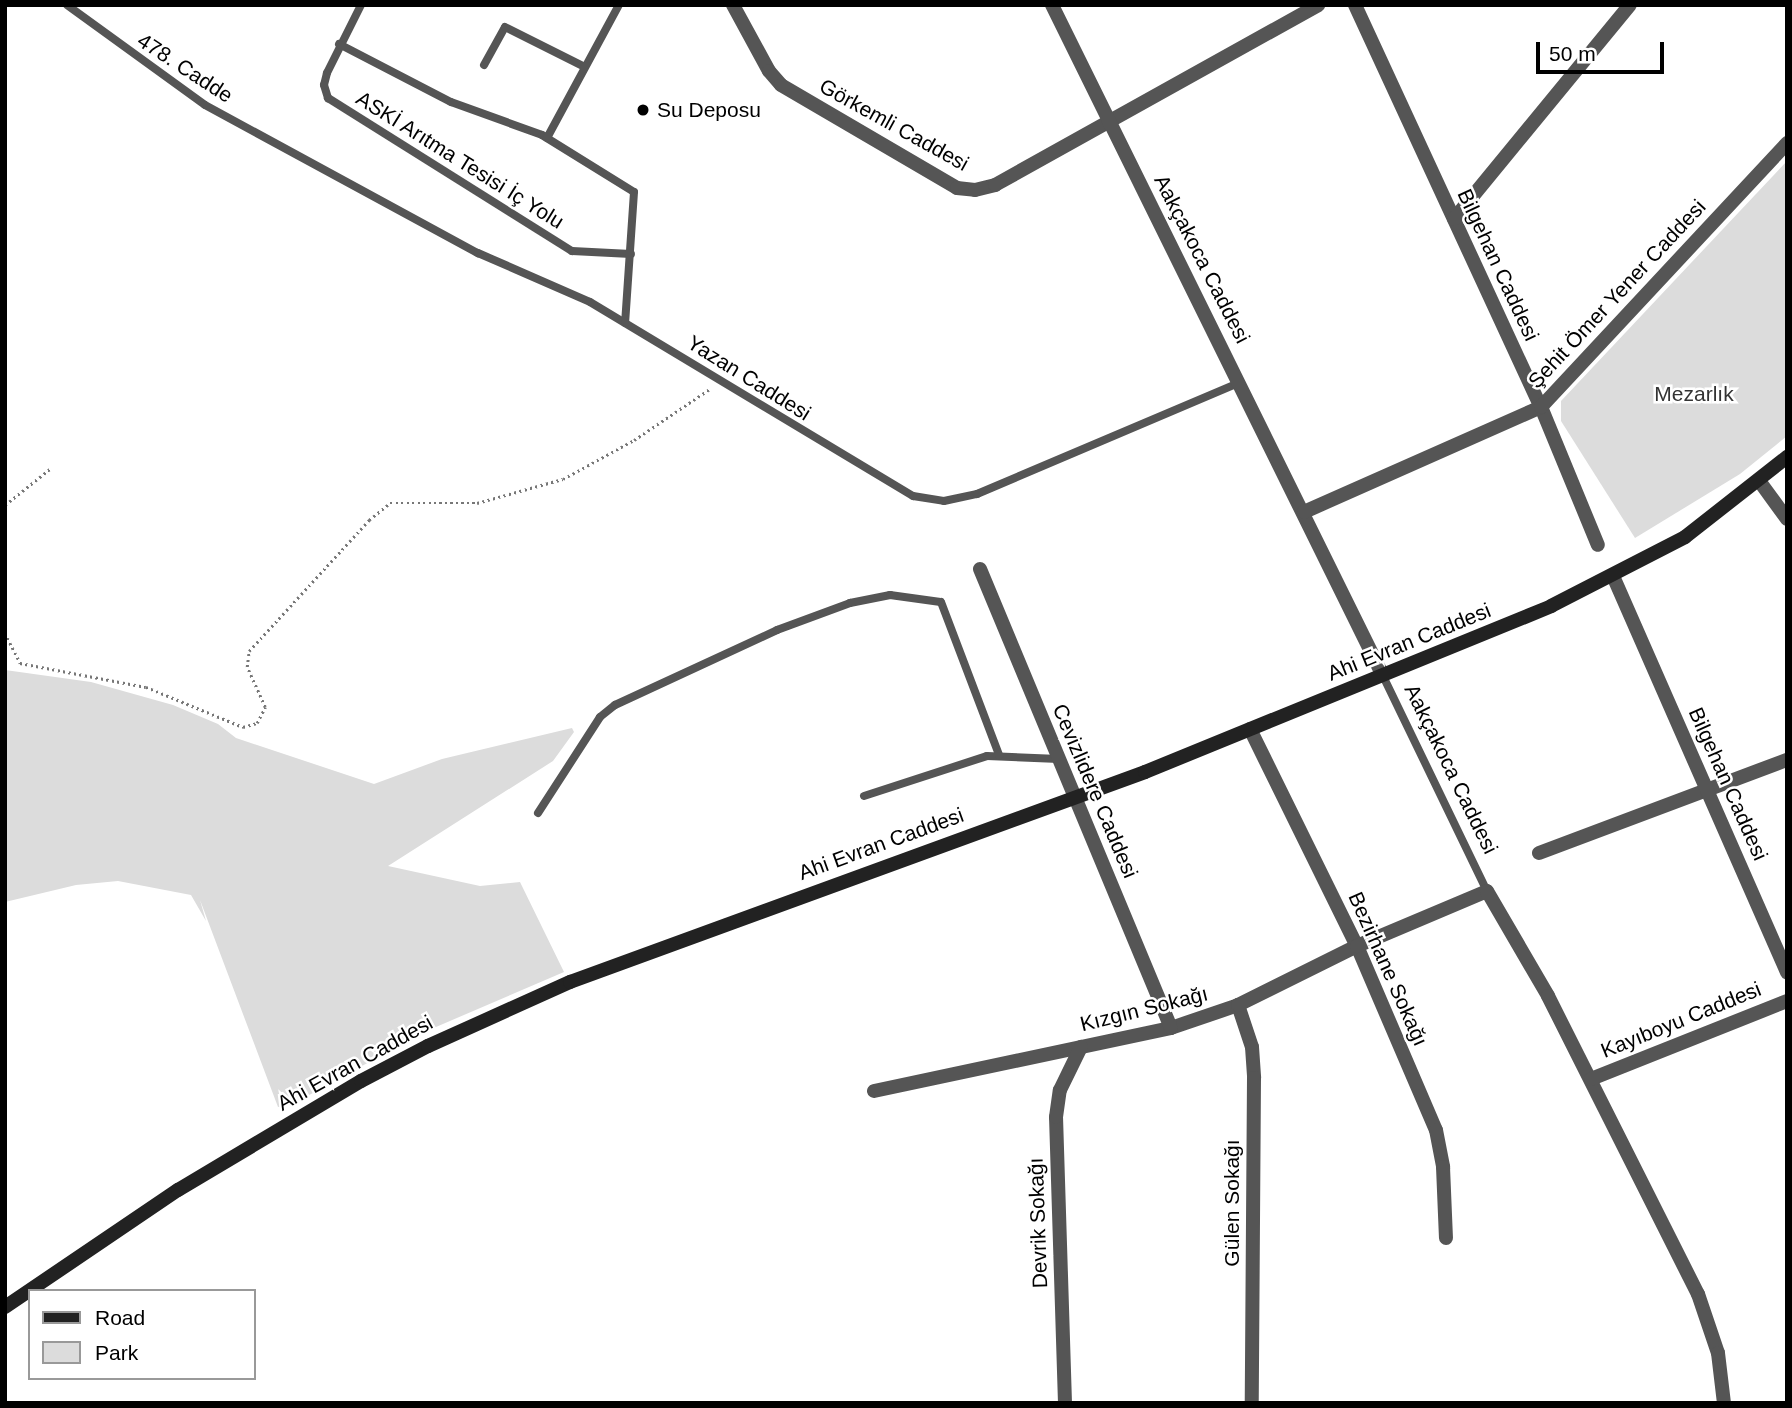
<!DOCTYPE html>
<meta charset="utf-8">
<style>
body{margin:0}
#map{position:relative;width:1792px;height:1408px;overflow:hidden;background:#fff;font-family:Arial,sans-serif}
div>[style]{position:absolute}
[style*='--x']{left:calc(var(--x)*1px);top:calc(var(--y)*1px);width:calc(var(--w)*1px);rotate:calc(var(--a)*1deg)}
.green>*{inset:0;background:#dcdcdc}
.path>*{height:2.5px;margin-top:-1.25px;transform-origin:0;background:repeating-linear-gradient(90deg,#777 0 2px,transparent 0 5.5px)}
.service>*{height:8px;margin:-4px;padding:0 4px;transform-origin:4px;border-radius:4px;background:#555}
.minor>*{height:14px;margin:-7px;padding:0 7px;transform-origin:7px;border-radius:7px;background:#555}
.tertiary>*{height:14px;margin:-7px;padding:0 7px;transform-origin:7px;border-radius:7px;background:#555}
.secondary>*{height:14px;margin:-7px;padding:0 7px;transform-origin:7px;border-radius:7px;background:#222}
.dots>*{width:19px;height:19px;translate:-50% -50%;box-sizing:border-box;border:4px solid #fff;border-radius:50%}
span{translate:-50% -50%;white-space:nowrap;text-align:center;line-height:1.15;-webkit-text-stroke:5px #fff;paint-order:stroke}
.street-label{font-size:21px;color:#000}
.poi-label{font-size:21px;color:#000}
.left{translate:0 -50%;text-align:left}
.park-label{font-size:21px;color:#333}
.frame{position:absolute;inset:0;border:7px solid #000;pointer-events:none}
.legend{position:absolute;left:28px;top:1289px;width:228px;height:91px;box-sizing:border-box;background:#fff;border:2px solid #999;margin:0;padding:9px 12px;list-style:none;font-size:21px;color:#000}
.legend li{display:flex;align-items:center;gap:14px;height:35px}
.legend b{width:35px;border:2px solid #999}
.scale{position:absolute;left:1536px;top:42px;width:128px;height:32px;box-sizing:border-box;border:4px solid #000;border-top:0;padding-left:9px;font-size:21px;line-height:24px;white-space:nowrap;color:#000;-webkit-text-stroke:5px #fff;paint-order:stroke}
</style>
<div id="map">
<div class="green">
<i style="clip-path:polygon(1787px 161px,1787px 436px,1740px 474px,1635px 538px,1561px 421px,1561px 401px)"></i>
<i style="clip-path:polygon(5px 670px,91px 682px,173px 705px,218px 724px,236px 738px,374px 784px,442px 759px,572px 728px,574px 732px,553px 761px,388px 866px,480px 886px,520px 882px,564px 972px,422px 1033px,291px 1105px,278px 1107px,200px 900px,206px 921px,191px 895px,118px 881px,76px 885px,5px 902px)"></i>
</div>
<div class="path">
<i style="--x:5;--y:505;--w:59;--a:-38.8"></i>
<i style="--x:5;--y:633;--w:34;--a:63"></i>
<i style="--x:20;--y:663;--w:128;--a:10.8"></i>
<i style="--x:146;--y:687;--w:105;--a:22.4"></i>
<i style="--x:243;--y:727;--w:15;--a:-16"></i>
<i style="--x:257;--y:723;--w:18;--a:-63"></i>
<i style="--x:265;--y:707;--w:44;--a:-114.2"></i>
<i style="--x:247;--y:667;--w:16;--a:-83"></i>
<i style="--x:249;--y:651;--w:178;--a:-47.5"></i>
<i style="--x:369;--y:520;--w:27;--a:-39"></i>
<i style="--x:390;--y:503;--w:87;--a:0"></i>
<i style="--x:477;--y:503;--w:89;--a:-15.6"></i>
<i style="--x:563;--y:479;--w:81;--a:-28.8"></i>
<i style="--x:634;--y:440;--w:93;--a:-34"></i>
</div>
<div class="service">
<i style="--x:67;--y:5;--w:170;--a:35.9"></i>
<i style="--x:205;--y:105;--w:311;--a:28.5"></i>
<i style="--x:478;--y:253;--w:122;--a:23.6"></i>
<i style="--x:590;--y:302;--w:377;--a:31"></i>
<i style="--x:913;--y:496;--w:31;--a:9"></i>
<i style="--x:944;--y:501;--w:34;--a:-12"></i>
<i style="--x:977;--y:494;--w:285;--a:-23"></i>
<i style="--x:361;--y:5;--w:76;--a:116.6"></i>
<i style="--x:327;--y:73;--w:12;--a:104"></i>
<i style="--x:324;--y:85;--w:14;--a:73"></i>
<i style="--x:328;--y:98;--w:288;--a:32.1"></i>
<i style="--x:572;--y:251;--w:59;--a:2.9"></i>
<i style="--x:339;--y:44;--w:126;--a:27.4"></i>
<i style="--x:451;--y:102;--w:97;--a:19.9"></i>
<i style="--x:542;--y:135;--w:108;--a:31.8"></i>
<i style="--x:634;--y:192;--w:131;--a:93.9"></i>
<i style="--x:484;--y:65;--w:43;--a:-61.1"></i>
<i style="--x:505;--y:27;--w:89;--a:26.6"></i>
<i style="--x:547;--y:138;--w:151;--a:-61.6"></i>
<i style="--x:1383;--y:676;--w:239;--a:64.2"></i>
<i style="--x:864;--y:796;--w:129;--a:-18"></i>
<i style="--x:987;--y:756;--w:72;--a:2.4"></i>
<i style="--x:538;--y:813;--w:114;--a:-57.1"></i>
<i style="--x:600;--y:717;--w:19;--a:-39"></i>
<i style="--x:615;--y:705;--w:179;--a:-24.8"></i>
<i style="--x:777;--y:630;--w:78;--a:-20.3"></i>
<i style="--x:850;--y:603;--w:41;--a:-11.3"></i>
<i style="--x:890;--y:595;--w:51;--a:7.8"></i>
<i style="--x:941;--y:602;--w:164;--a:69.2"></i>
</div>
<div class="minor">
<i style="--x:733;--y:5;--w:75;--a:61.4"></i>
<i style="--x:769;--y:71;--w:18;--a:49"></i>
<i style="--x:781;--y:85;--w:204;--a:30.3"></i>
<i style="--x:957;--y:188;--w:18;--a:6"></i>
<i style="--x:975;--y:190;--w:21;--a:-14"></i>
<i style="--x:995;--y:185;--w:370;--a:-29.1"></i>
<i style="--x:1541;--y:407;--w:149;--a:67.6"></i>
<i style="--x:1760;--y:482;--w:46;--a:53.9"></i>
<i style="--x:1250;--y:729;--w:242;--a:63.8"></i>
<i style="--x:1357;--y:946;--w:200;--a:66.8"></i>
<i style="--x:1436;--y:1130;--w:38;--a:79"></i>
<i style="--x:1443;--y:1167;--w:71;--a:87.6"></i>
<i style="--x:1539;--y:853;--w:265;--a:-20.6"></i>
<i style="--x:1238;--y:1005;--w:44;--a:71.6"></i>
<i style="--x:1252;--y:1047;--w:31;--a:86"></i>
<i style="--x:1254;--y:1078;--w:325;--a:90.4"></i>
<i style="--x:874;--y:1091;--w:304;--a:-12"></i>
<i style="--x:1171;--y:1028;--w:71;--a:-18.9"></i>
<i style="--x:1238;--y:1005;--w:133;--a:-26.4"></i>
<i style="--x:1357;--y:946;--w:141;--a:-22.9"></i>
<i style="--x:1487;--y:891;--w:121;--a:59.8"></i>
<i style="--x:1548;--y:996;--w:334;--a:63.3"></i>
<i style="--x:1698;--y:1294;--w:62;--a:71.3"></i>
<i style="--x:1718;--y:1353;--w:50;--a:83.2"></i>
<i style="--x:1065;--y:1403;--w:286;--a:-91.8"></i>
<i style="--x:1056;--y:1117;--w:27;--a:-82"></i>
<i style="--x:1060;--y:1090;--w:48;--a:-64"></i>
</div>
<div class="tertiary">
<i style="--x:1052;--y:5;--w:748;--a:63.74"></i>
<i style="--x:1355;--y:5;--w:443;--a:65.2"></i>
<i style="--x:1454;--y:219;--w:277;--a:-50.6"></i>
<i style="--x:1304;--y:512;--w:259;--a:-23.9"></i>
<i style="--x:1541;--y:407;--w:361;--a:-47"></i>
<i style="--x:980;--y:569;--w:497;--a:67.4"></i>
<i style="--x:1613;--y:576;--w:433;--a:66.3"></i>
<i style="--x:1591;--y:1079;--w:211;--a:-21.7"></i>
</div>
<div class="secondary">
<i style="--x:5;--y:1307;--w:209;--a:-34.1"></i>
<i style="--x:178;--y:1190;--w:213;--a:-30.8"></i>
<i style="--x:361;--y:1081;--w:76;--a:-27.6"></i>
<i style="--x:428;--y:1046;--w:156;--a:-24.3"></i>
<i style="--x:570;--y:982;--w:612;--a:-20.06"></i>
<i style="--x:1145;--y:772;--w:439;--a:-22.2"></i>
<i style="--x:1551;--y:606;--w:151;--a:-27.2"></i>
<i style="--x:1685;--y:537;--w:130;--a:-38.1"></i>
</div>
<div class="dots">
<i style="left:643px;top:110px;background:#000"></i>
</div>
<div class="street-label">
<span style="left:185px;top:68px;rotate:33deg">478. Cadde</span>
<span style="left:894px;top:125px;rotate:29deg">Görkemli Caddesi</span>
<span style="left:460px;top:160px;rotate:32deg">ASKİ Arıtma Tesisi İç Yolu</span>
<span style="left:1202px;top:259px;rotate:63deg">Aakçakoca Caddesi</span>
<span style="left:1498px;top:265px;rotate:65deg">Bilgehan Caddesi</span>
<span style="left:1617px;top:294px;rotate:-47deg">Şehit Ömer Yener Caddesi</span>
<span style="left:749px;top:378px;rotate:32deg">Yazan Caddesi</span>
<span style="left:1409px;top:642px;rotate:-22deg">Ahi Evran Caddesi</span>
<span style="left:1451px;top:769px;rotate:64deg">Aakçakoca Caddesi</span>
<span style="left:1728px;top:784px;rotate:66deg">Bilgehan Caddesi</span>
<span style="left:1095px;top:791px;rotate:67deg">Cevizlidere Caddesi</span>
<span style="left:881px;top:844px;rotate:-20deg">Ahi Evran Caddesi</span>
<span style="left:1388px;top:969px;rotate:66deg">Bezirhane Sokağı</span>
<span style="left:1144px;top:1009px;rotate:-14deg">Kızgın Sokağı</span>
<span style="left:1681px;top:1020px;rotate:-22deg">Kayıboyu Caddesi</span>
<span style="left:355px;top:1063px;rotate:-29deg">Ahi Evran Caddesi</span>
<span style="left:1232px;top:1203px;rotate:-90deg">Gülen Sokağı</span>
<span style="left:1038px;top:1223px;rotate:-92deg">Devrik Sokağı</span>
</div>
<div class="poi-label">
<span class="left" style="left:657px;top:110px">Su Deposu</span>
</div>
<div class="park-label">
<span style="left:1694px;top:394px">Mezarlık</span>
</div>
<div class="frame"></div>
<ul class="legend">
<li><b style="height:9px;background:#222"></b>Road</li>
<li><b style="height:19px;background:#dcdcdc"></b>Park</li>
</ul>
<div class="scale">50 m</div>
</div>
